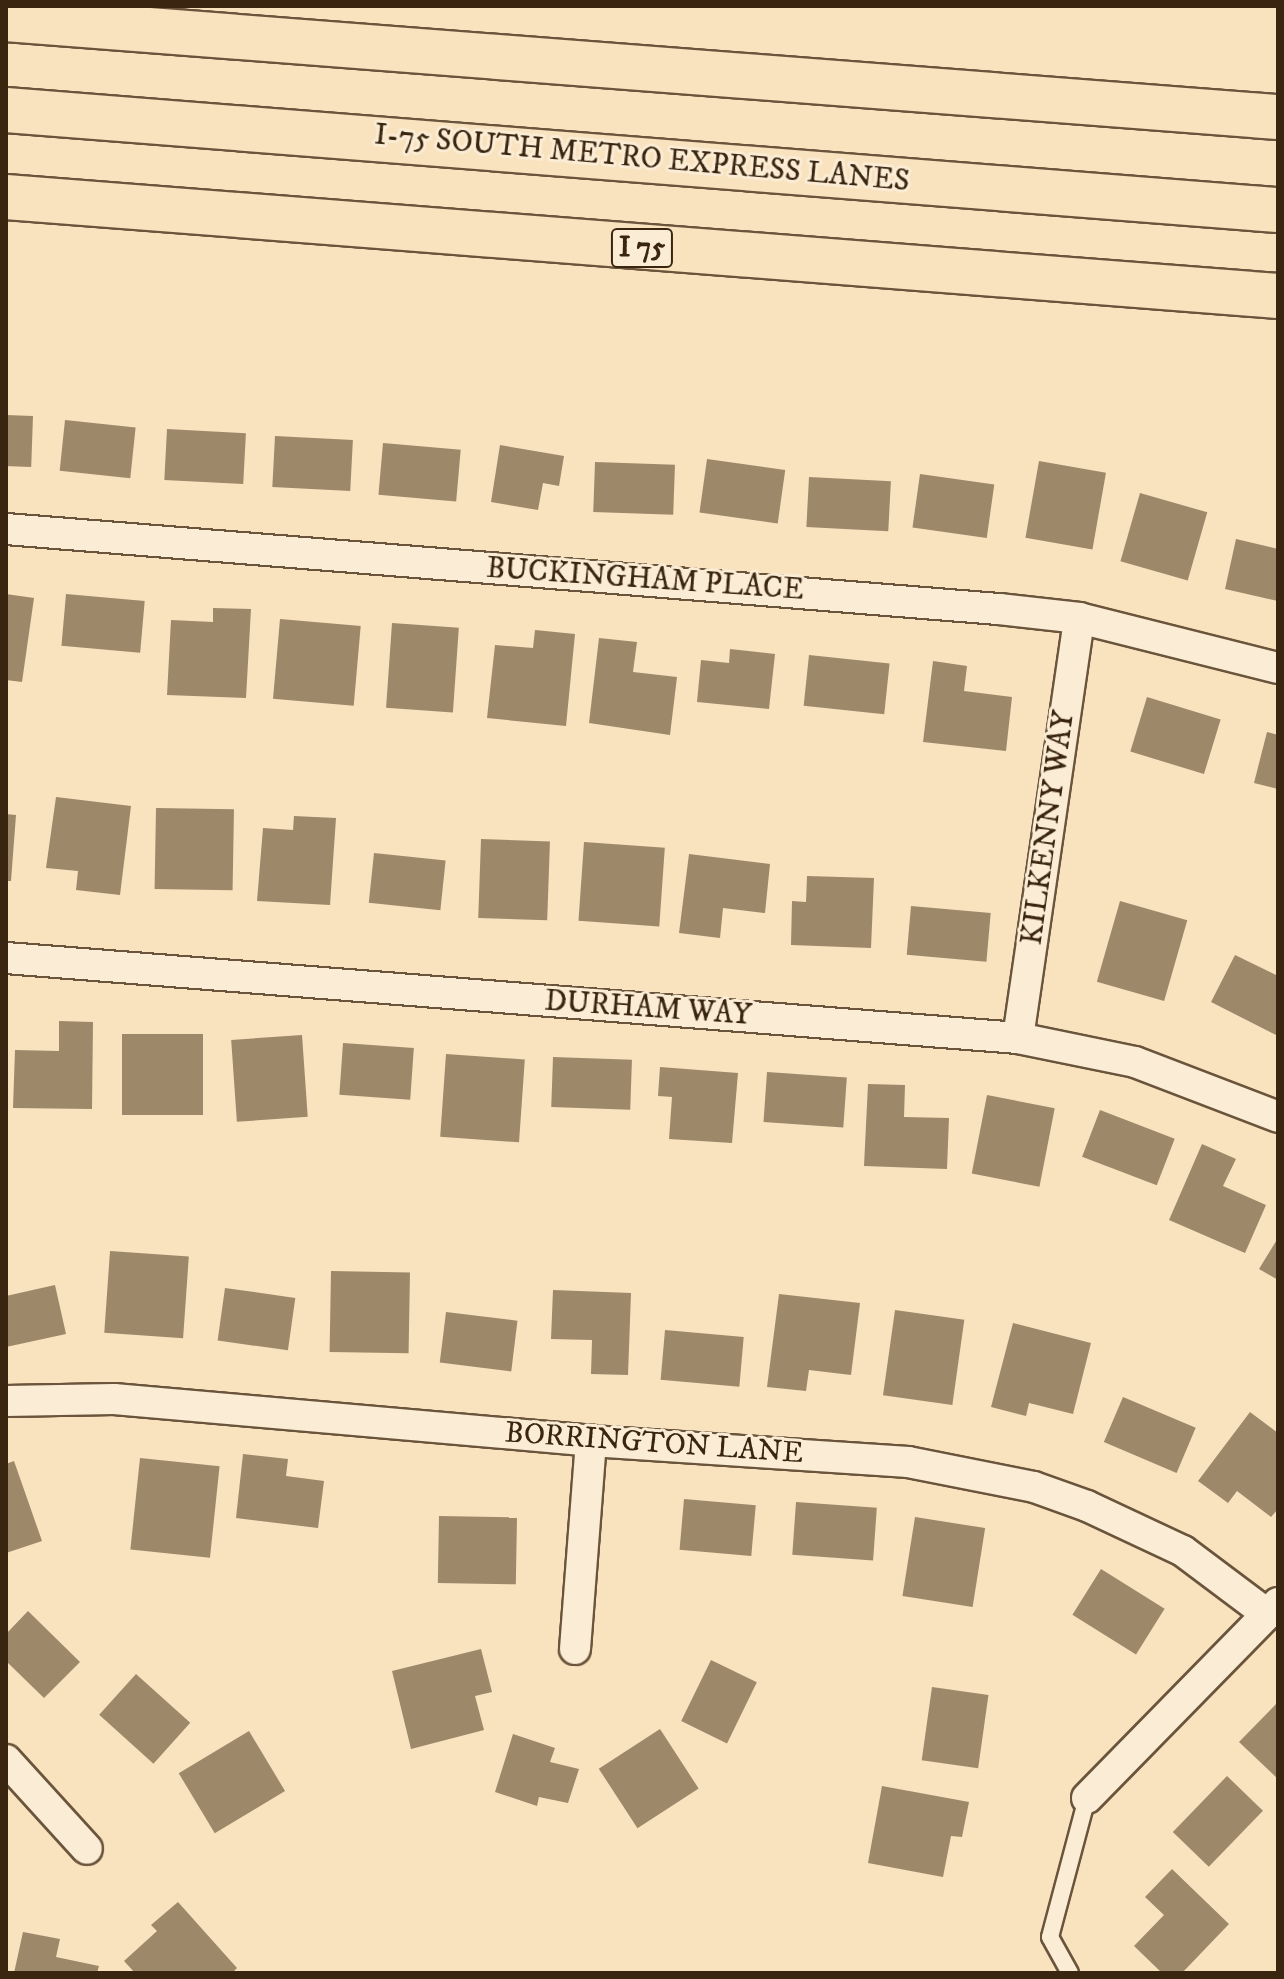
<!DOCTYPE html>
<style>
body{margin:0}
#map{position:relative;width:1284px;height:1979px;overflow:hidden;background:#f9e2be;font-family:"IM FELL DW Pica",serif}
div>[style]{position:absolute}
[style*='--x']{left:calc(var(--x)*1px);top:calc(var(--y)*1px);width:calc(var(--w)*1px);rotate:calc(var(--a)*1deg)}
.building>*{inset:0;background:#9d886a;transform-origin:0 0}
.roads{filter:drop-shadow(2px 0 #6a553c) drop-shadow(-2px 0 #6a553c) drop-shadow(0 2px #6a553c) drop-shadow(0 -2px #6a553c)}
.lane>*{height:16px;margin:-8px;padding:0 8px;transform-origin:8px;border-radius:8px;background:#fbecd5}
.street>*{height:30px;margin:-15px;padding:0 15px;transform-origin:15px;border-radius:15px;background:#fbecd5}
.highway>*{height:44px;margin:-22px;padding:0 22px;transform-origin:22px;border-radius:22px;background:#f9e2be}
span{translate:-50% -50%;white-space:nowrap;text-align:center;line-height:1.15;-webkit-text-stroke:6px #fbecd5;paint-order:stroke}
.shield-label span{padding:2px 6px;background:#fbecd5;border:2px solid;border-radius:6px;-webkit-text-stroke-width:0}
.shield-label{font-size:28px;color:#3a2610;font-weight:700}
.street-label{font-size:30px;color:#3a2610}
.frame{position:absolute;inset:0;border:8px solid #3a2610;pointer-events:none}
</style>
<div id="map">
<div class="building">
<i style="left:6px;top:415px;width:27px;height:51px;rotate:2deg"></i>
<i style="left:65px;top:420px;width:71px;height:51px;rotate:6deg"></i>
<i style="left:167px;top:429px;width:79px;height:51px;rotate:3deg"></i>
<i style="left:275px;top:436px;width:78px;height:51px;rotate:3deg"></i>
<i style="left:383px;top:443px;width:78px;height:52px;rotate:5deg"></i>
<i style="clip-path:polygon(500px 445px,564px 456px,559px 486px,543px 483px,538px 510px,491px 502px)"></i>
<i style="left:707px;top:459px;width:79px;height:54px;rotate:8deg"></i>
<i style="left:1039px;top:461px;width:68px;height:78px;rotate:10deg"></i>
<i style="left:595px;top:462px;width:80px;height:50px;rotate:2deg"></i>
<i style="left:920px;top:474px;width:75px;height:54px;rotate:8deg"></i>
<i style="left:809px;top:477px;width:82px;height:50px;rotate:3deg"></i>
<i style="left:1140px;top:493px;width:70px;height:71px;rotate:16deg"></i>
<i style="clip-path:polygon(1236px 539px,1278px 549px,1278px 601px,1225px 589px)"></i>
<i style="clip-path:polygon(6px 594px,34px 598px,22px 682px,6px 680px)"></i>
<i style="left:66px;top:594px;width:79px;height:52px;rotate:5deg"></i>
<i style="clip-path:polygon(213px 608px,251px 609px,246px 698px,167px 695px,171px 620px,213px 622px)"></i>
<i style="left:280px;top:619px;width:81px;height:80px;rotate:5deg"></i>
<i style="left:392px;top:623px;width:67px;height:85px;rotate:4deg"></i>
<i style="clip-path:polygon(535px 630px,575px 634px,566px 726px,487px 718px,495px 645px,533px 648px)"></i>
<i style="clip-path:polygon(599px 638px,637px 642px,633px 672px,677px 677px,670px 735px,589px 723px)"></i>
<i style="clip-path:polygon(730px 649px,775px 654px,769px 709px,697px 702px,701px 660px,729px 663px)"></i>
<i style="left:809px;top:655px;width:81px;height:51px;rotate:6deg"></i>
<i style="clip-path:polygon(933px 661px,967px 666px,964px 691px,1012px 697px,1006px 751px,923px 742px)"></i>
<i style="left:1147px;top:697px;width:77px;height:57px;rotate:17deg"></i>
<i style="clip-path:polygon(1267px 732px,1278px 735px,1278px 789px,1254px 783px)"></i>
<i style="clip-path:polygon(56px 797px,131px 806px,120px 895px,76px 890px,78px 871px,46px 868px)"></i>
<i style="left:156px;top:808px;width:78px;height:81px;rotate:1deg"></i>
<i style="clip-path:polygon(6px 814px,16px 815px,11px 881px,6px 881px)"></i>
<i style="clip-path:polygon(294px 816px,336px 818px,330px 905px,257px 901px,263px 828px,293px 830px)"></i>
<i style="left:481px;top:839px;width:69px;height:79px;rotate:2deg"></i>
<i style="left:584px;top:842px;width:81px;height:79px;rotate:4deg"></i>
<i style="left:374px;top:853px;width:72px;height:50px;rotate:6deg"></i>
<i style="clip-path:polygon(689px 854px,770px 864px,765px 913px,723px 908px,720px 938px,679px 933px)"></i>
<i style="clip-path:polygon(807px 876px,874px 878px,871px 948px,791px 945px,792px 901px,806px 902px)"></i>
<i style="left:1120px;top:901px;width:70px;height:84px;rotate:16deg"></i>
<i style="left:911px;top:906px;width:80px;height:49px;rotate:5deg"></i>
<i style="clip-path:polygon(1235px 955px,1278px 976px,1278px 1036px,1211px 1002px)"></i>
<i style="clip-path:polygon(59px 1021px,93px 1022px,92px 1109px,13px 1108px,15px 1050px,59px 1051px)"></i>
<i style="left:122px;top:1034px;width:81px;height:81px"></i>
<i style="left:302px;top:1035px;width:82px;height:71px;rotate:86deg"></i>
<i style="left:343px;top:1043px;width:71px;height:52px;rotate:4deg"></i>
<i style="left:446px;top:1054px;width:79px;height:83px;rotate:4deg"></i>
<i style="left:553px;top:1057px;width:79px;height:50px;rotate:2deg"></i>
<i style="clip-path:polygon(660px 1067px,738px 1073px,732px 1143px,669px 1139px,672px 1097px,658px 1096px)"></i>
<i style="left:767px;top:1072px;width:80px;height:50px;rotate:4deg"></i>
<i style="clip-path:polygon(868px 1084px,905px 1085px,904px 1117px,949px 1118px,947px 1169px,864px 1166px)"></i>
<i style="left:987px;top:1095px;width:69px;height:80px;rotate:11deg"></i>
<i style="left:1100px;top:1110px;width:80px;height:50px;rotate:21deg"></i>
<i style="clip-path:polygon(1202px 1144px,1236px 1159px,1223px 1186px,1266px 1205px,1245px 1253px,1169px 1220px)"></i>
<i style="clip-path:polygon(1278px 1238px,1278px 1280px,1259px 1269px)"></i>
<i style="left:110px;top:1251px;width:79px;height:82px;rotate:4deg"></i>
<i style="left:331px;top:1271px;width:79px;height:81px;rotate:1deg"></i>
<i style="clip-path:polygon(55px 1285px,66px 1334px,6px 1347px,6px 1296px)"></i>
<i style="left:225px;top:1288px;width:71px;height:53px;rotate:8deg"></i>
<i style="clip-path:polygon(553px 1290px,631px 1293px,628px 1375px,591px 1374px,592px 1340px,551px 1339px)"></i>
<i style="clip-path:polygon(779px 1294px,860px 1303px,851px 1375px,809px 1370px,806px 1391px,767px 1387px)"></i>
<i style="left:895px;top:1310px;width:70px;height:86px;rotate:8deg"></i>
<i style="left:446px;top:1312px;width:72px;height:51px;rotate:7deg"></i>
<i style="clip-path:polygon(1013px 1323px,1091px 1343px,1073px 1414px,1029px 1403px,1026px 1416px,991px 1407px)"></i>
<i style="left:665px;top:1330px;width:79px;height:50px;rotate:5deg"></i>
<i style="left:1123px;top:1397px;width:79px;height:49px;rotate:23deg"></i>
<i style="clip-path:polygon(1250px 1412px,1278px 1433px,1278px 1509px,1271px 1517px,1237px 1491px,1228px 1503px,1198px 1481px)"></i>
<i style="clip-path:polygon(243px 1454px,288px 1459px,286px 1476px,324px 1481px,318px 1528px,236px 1518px)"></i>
<i style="left:140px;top:1458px;width:80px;height:92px;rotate:6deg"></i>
<i style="clip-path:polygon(14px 1461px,42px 1541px,6px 1553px,6px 1464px)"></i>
<i style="left:684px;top:1499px;width:72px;height:51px;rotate:5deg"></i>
<i style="left:796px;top:1502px;width:81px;height:53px;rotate:4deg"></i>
<i style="left:439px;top:1516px;width:78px;height:67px;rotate:1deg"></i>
<i style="left:915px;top:1517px;width:71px;height:80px;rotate:9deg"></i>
<i style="left:1101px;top:1569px;width:75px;height:54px;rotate:32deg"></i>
<i style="clip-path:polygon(28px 1611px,80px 1662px,44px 1698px,6px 1661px,6px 1634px)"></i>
<i style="clip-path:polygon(481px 1649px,492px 1692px,475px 1696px,484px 1730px,411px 1749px,392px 1671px)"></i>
<i style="left:711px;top:1660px;width:51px;height:68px;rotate:26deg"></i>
<i style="left:136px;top:1674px;width:73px;height:55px;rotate:42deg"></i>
<i style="left:932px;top:1687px;width:57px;height:74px;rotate:8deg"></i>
<i style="clip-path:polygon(1278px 1702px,1278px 1779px,1239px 1742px)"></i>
<i style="left:660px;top:1729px;width:71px;height:73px;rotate:57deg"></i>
<i style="left:249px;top:1731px;width:70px;height:82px;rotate:59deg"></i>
<i style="clip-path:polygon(513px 1734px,555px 1748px,550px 1762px,579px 1769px,568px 1803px,539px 1797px,537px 1806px,495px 1792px)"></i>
<i style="left:1227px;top:1776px;width:50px;height:78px;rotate:44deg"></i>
<i style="clip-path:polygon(882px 1786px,969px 1802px,962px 1837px,951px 1836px,943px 1877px,868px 1863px)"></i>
<i style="clip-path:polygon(1172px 1869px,1229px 1924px,1182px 1973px,1162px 1973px,1134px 1946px,1164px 1915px,1145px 1897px)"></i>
<i style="clip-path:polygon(178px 1902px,237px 1968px,232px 1973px,135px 1973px,124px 1961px,157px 1931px,151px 1925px)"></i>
<i style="clip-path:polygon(23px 1932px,60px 1939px,56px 1957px,99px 1966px,97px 1973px,14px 1973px)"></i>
</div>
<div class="roads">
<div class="lane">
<i style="--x:1070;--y:1973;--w:41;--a:-119.1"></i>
<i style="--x:1050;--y:1937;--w:144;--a:-75.1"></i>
</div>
<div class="street">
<i style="--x:6;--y:529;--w:996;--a:4.61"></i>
<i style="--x:999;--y:609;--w:81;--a:6.4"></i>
<i style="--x:1079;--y:618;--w:205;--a:14.1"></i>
<i style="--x:6;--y:958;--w:1015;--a:4.52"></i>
<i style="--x:1018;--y:1038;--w:119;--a:11.6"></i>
<i style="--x:1135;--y:1062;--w:153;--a:21"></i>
<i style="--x:1018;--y:1038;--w:424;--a:-81.7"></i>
<i style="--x:6;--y:1401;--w:108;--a:-1.1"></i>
<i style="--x:114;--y:1399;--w:479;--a:5"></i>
<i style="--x:591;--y:1441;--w:318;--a:3.8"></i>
<i style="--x:908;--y:1462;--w:128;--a:11.2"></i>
<i style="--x:1034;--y:1487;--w:56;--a:19.7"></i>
<i style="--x:1087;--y:1506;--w:106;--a:25.1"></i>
<i style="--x:1183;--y:1551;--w:105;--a:36.9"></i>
<i style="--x:575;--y:1649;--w:209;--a:-85.6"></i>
<i style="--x:6;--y:1760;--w:120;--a:47.7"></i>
<i style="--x:1087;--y:1798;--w:273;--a:-45.6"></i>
</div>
<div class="highway">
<i style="--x:6;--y:19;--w:1276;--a:4.41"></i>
<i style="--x:6;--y:110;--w:1276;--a:4.5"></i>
<i style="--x:6;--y:197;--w:1276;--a:4.45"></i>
</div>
</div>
<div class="shield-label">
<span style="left:642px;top:248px">I 75</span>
</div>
<div class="street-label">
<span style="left:642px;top:159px;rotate:5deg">I-75 SOUTH METRO EXPRESS LANES</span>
<span style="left:645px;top:580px;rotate:4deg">BUCKINGHAM PLACE</span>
<span style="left:1049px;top:828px;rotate:-82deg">KILKENNY WAY</span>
<span style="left:648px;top:1009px;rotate:4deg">DURHAM WAY</span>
<span style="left:654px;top:1444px;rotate:4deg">BORRINGTON LANE</span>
</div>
<div class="frame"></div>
</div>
